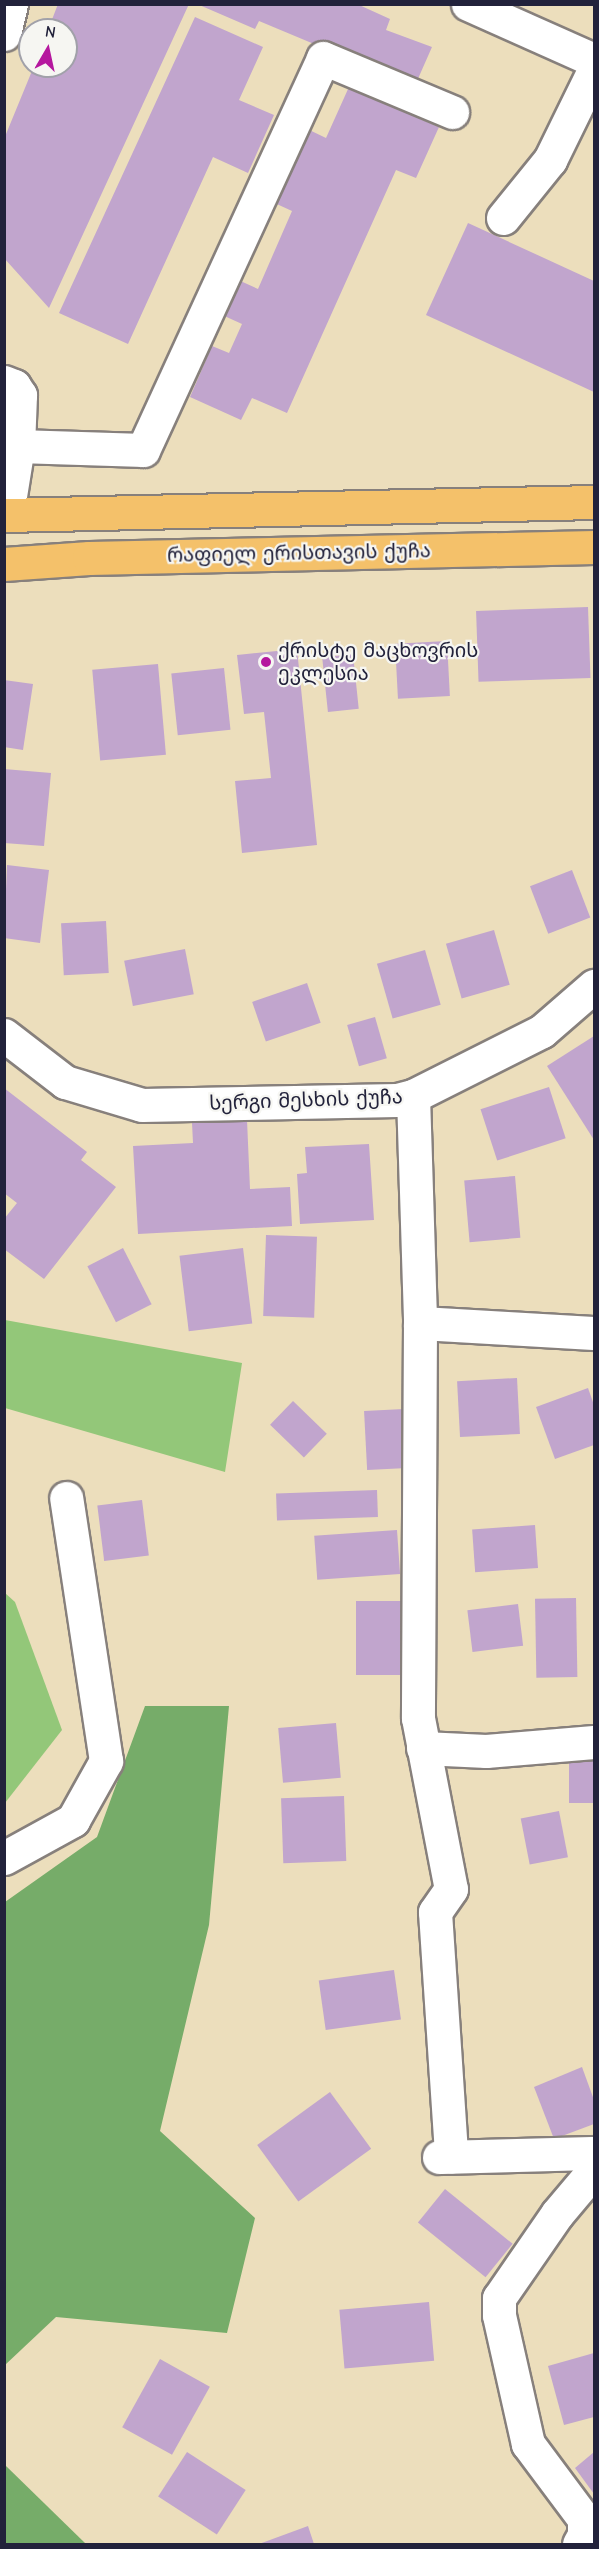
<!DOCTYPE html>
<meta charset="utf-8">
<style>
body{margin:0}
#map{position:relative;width:599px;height:2549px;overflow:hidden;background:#ecdebc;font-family:"Comic Neue","Noto Sans Georgian",sans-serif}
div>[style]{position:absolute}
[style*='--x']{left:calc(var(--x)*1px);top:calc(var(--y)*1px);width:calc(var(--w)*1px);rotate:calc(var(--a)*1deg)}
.green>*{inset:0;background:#93c779}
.forest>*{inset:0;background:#76ac69}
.building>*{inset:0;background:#c1a5cd;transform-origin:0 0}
.roads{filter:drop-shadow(2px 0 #87807c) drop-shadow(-2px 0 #87807c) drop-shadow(0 2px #87807c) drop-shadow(0 -2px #87807c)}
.minor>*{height:33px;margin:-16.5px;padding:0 16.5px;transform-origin:16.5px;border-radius:16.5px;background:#fff}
.major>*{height:33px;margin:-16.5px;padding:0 16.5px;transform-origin:16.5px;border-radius:16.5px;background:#f4c16a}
.dots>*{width:16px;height:16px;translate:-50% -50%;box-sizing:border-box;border:3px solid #f6f6f2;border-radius:50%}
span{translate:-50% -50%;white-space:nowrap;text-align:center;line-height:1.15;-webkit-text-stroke:4.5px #f6f6f2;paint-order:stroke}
.street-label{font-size:20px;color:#22223b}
.poi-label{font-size:20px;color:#22223b}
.left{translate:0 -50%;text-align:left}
.frame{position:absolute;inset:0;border:6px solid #22223b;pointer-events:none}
.north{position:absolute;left:18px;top:18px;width:60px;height:60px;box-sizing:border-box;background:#f6f6f2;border:2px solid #a1a1a9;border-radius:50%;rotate:9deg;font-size:16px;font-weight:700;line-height:24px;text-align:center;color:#22223b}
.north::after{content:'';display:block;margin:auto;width:21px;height:27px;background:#b5179e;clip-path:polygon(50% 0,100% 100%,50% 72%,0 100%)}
</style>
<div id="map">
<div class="green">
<i style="clip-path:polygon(5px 1320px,242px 1363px,225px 1472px,5px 1408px)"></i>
<i style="clip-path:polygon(5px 1593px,15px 1602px,62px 1730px,5px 1803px)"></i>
</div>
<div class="forest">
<i style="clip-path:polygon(145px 1706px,229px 1706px,209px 1925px,160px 2131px,255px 2218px,227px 2333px,56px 2317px,5px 2365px,5px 1902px,97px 1837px)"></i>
<i style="clip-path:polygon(4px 2465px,5px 2465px,86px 2544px,5px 2544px)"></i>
</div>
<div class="building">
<i style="clip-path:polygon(58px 4px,189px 4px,49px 308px,4px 258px,4px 139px,34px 66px,66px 66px,66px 30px,48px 30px)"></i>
<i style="clip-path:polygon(197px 4px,357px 4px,390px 19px,386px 30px,432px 47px,417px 81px,369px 67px,259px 21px,255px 29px)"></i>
<i style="clip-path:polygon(195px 17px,263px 47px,239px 100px,274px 115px,248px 173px,213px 157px,128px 344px,59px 313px)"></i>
<i style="clip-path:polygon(353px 78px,425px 109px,420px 119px,439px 127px,416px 178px,396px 170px,287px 413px,252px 398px,241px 420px,190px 397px,212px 346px,229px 353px,242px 324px,220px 314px,236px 279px,258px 289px,292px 211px,268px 200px,301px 126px,326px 138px)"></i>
<i style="clip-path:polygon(468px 223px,594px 281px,594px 392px,426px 315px)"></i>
<i style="left:588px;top:607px;width:71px;height:112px;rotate:88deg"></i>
<i style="left:447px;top:641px;width:55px;height:52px;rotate:87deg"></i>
<i style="clip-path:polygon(297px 649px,317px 845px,242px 853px,235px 781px,271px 778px,264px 712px,244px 714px,237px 655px)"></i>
<i style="left:353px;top:654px;width:55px;height:31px;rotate:84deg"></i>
<i style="left:158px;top:664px;width:91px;height:66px;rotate:85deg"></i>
<i style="left:224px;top:668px;width:62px;height:53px;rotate:84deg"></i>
<i style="clip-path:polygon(4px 680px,33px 684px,23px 750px,4px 747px)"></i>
<i style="clip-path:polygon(4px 769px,51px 773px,44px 846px,4px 843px)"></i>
<i style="clip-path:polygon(7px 865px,49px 870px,40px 943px,4px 938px)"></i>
<i style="left:572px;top:870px;width:51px;height:45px;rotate:69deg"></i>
<i style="left:106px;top:921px;width:52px;height:45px;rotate:87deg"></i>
<i style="left:494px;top:930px;width:57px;height:50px;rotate:74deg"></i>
<i style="left:185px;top:949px;width:46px;height:62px;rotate:79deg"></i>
<i style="left:425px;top:950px;width:57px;height:50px;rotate:74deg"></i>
<i style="left:307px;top:983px;width:42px;height:58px;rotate:71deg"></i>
<i style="left:375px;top:1017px;width:43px;height:29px;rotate:74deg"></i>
<i style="clip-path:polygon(594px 1036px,594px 1140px,547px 1066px)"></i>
<i style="left:549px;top:1087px;width:54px;height:72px;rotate:72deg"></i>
<i style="clip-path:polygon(4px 1088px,87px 1152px,81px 1160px,116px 1187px,44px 1279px,4px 1249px,4px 1219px,17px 1203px,4px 1193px)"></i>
<i style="clip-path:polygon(247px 1120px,250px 1189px,290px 1187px,292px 1226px,138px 1234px,133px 1146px,193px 1143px,192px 1123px)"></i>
<i style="clip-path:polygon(369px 1144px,374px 1220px,300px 1224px,297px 1174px,307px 1173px,305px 1147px)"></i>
<i style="left:515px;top:1176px;width:62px;height:51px;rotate:85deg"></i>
<i style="left:266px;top:1235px;width:51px;height:81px;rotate:2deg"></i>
<i style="left:123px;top:1248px;width:63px;height:40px;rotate:63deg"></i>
<i style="left:243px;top:1248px;width:76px;height:64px;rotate:83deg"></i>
<i style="left:517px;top:1378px;width:56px;height:60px;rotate:87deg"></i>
<i style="clip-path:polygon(588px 1388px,594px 1405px,594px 1445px,555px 1459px,536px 1407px)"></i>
<i style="left:293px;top:1401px;width:47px;height:33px;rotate:44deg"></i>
<i style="left:404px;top:1409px;width:59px;height:40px;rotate:87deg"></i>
<i style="left:377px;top:1490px;width:27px;height:101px;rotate:88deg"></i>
<i style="left:142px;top:1500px;width:56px;height:45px;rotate:83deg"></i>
<i style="left:535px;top:1525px;width:43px;height:63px;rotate:86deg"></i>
<i style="left:397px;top:1530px;width:44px;height:83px;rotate:86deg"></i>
<i style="left:576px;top:1598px;width:79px;height:41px;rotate:89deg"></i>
<i style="left:356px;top:1601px;width:46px;height:74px"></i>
<i style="left:518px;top:1604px;width:42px;height:51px;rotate:83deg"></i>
<i style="left:336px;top:1723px;width:55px;height:58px;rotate:85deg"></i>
<i style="left:594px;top:1759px;width:44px;height:25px;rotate:90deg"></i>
<i style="left:344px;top:1796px;width:65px;height:63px;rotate:88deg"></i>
<i style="left:559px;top:1811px;width:47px;height:39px;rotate:79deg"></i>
<i style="left:394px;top:1970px;width:50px;height:76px;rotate:82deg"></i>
<i style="clip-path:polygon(582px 2067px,594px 2100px,594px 2124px,554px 2139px,534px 2087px)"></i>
<i style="left:330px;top:2092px;width:70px;height:90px;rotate:54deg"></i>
<i style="left:445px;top:2189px;width:87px;height:43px;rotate:39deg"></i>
<i style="left:429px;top:2302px;width:59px;height:90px;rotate:85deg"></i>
<i style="clip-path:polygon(594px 2353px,594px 2417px,564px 2425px,548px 2366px)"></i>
<i style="left:160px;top:2359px;width:57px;height:78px;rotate:29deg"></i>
<i style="left:187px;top:2452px;width:70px;height:53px;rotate:33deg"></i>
<i style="clip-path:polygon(594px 2452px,594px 2494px,575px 2468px)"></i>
<i style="clip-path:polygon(308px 2526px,314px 2544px,259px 2544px)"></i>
</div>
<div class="roads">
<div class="minor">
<i style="--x:468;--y:4;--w:138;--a:24"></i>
<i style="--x:4;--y:34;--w:31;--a:-77"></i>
<i style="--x:503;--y:218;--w:75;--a:-51"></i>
<i style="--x:550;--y:160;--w:100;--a:-63.9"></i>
<i style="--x:4;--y:382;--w:11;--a:22"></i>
<i style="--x:14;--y:386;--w:11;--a:56"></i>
<i style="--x:20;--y:395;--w:51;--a:92.2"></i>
<i style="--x:18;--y:446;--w:70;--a:99.1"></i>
<i style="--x:18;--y:446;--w:125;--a:1.8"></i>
<i style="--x:143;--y:450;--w:431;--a:-65.3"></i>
<i style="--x:323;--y:58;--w:140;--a:22.7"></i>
<i style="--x:4;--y:1035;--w:77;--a:37.6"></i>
<i style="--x:65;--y:1082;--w:80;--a:16.6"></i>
<i style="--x:142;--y:1105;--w:255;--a:-1.1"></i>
<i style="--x:397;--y:1100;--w:16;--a:-14"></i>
<i style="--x:413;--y:1096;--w:144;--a:-26.7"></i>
<i style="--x:542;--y:1031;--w:69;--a:-40.9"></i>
<i style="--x:413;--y:1096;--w:227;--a:88.2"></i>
<i style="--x:420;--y:1323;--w:395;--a:90.3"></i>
<i style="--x:418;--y:1718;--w:174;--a:79.1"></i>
<i style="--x:451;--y:1889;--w:28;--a:125"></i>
<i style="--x:435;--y:1912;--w:245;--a:86.2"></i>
<i style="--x:420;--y:1323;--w:174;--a:3.3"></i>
<i style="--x:423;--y:1748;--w:63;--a:2.7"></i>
<i style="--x:486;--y:1751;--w:108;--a:-4.8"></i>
<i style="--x:4;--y:1858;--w:79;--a:-28.8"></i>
<i style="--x:73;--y:1820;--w:68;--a:-60.8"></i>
<i style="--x:106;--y:1761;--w:266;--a:-98.6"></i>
<i style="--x:439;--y:2157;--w:155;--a:-1.5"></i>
<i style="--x:579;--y:2544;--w:10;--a:-61"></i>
<i style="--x:584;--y:2535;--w:16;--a:-90"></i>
<i style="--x:584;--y:2519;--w:94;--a:-126.7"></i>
<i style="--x:528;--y:2444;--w:132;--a:-102.7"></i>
<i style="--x:499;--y:2315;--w:17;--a:-90"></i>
<i style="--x:499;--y:2298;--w:102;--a:-55.4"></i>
<i style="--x:557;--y:2214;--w:57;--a:-49.9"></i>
</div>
<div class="major">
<i style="--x:4;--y:515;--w:590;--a:-1.26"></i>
<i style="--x:4;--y:564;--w:85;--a:-4"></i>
<i style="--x:89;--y:558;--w:505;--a:-1.25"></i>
</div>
</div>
<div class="dots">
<i style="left:266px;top:662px;background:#b5179e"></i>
</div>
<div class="street-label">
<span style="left:299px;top:553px;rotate:-1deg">რაფიელ ერისთავის ქუჩა</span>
<span style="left:306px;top:1100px;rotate:-2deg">სერგი მესხის ქუჩა</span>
</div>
<div class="poi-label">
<span class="left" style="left:278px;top:662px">ქრისტე მაცხოვრის<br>ეკლესია</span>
</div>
<div class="frame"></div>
<div class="north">N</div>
</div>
